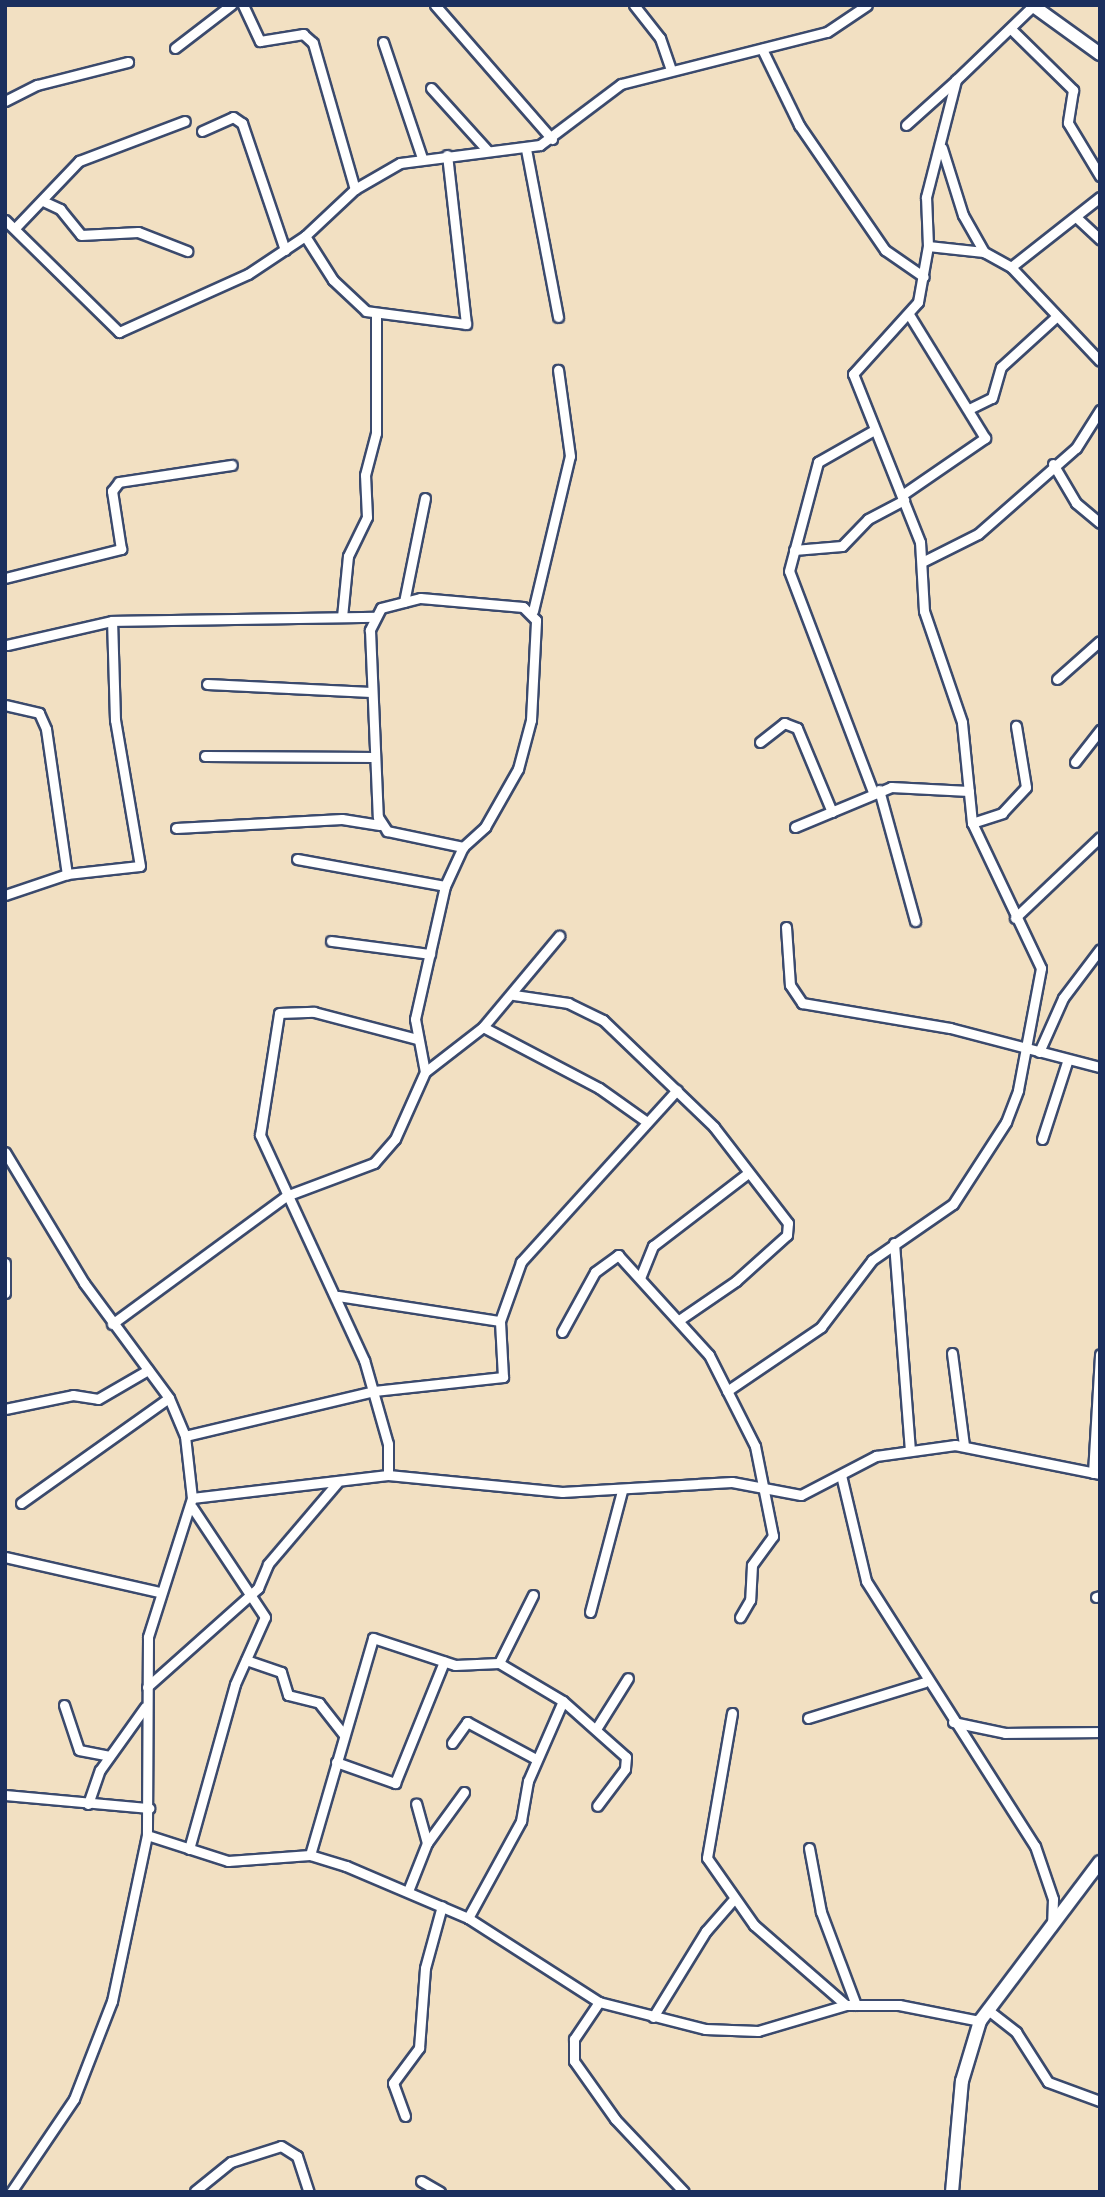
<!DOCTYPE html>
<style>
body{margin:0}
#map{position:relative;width:1105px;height:2197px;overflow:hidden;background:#f2e0c2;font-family:"Architects Daughter",sans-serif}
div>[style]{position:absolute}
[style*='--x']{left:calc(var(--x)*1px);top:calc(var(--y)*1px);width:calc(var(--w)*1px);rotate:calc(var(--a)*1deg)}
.roads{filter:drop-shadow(2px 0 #3b4a6d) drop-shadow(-2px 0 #3b4a6d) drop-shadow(0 2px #3b4a6d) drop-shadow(0 -2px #3b4a6d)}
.street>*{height:9px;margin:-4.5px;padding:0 4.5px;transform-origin:4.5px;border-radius:4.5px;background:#fff}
.secondary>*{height:12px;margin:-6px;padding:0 6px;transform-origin:6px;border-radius:6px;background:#fff}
span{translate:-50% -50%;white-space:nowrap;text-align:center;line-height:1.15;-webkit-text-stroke:6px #fbf7ec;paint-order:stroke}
.frame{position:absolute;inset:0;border:7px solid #1b2f5e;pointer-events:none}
</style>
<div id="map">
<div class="roads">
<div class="street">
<i style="--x:243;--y:5;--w:40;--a:65"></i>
<i style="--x:260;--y:41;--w:44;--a:-9.2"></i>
<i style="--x:303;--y:34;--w:13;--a:42"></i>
<i style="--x:313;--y:43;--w:152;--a:74"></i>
<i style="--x:435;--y:5;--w:178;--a:48.9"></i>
<i style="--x:634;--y:5;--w:42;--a:51.8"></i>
<i style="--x:660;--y:38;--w:31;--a:71"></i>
<i style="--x:1012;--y:30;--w:86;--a:44.5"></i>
<i style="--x:1073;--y:90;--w:33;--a:99"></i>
<i style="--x:1068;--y:123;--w:62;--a:58.9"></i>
<i style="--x:383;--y:42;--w:122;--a:71.4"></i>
<i style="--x:175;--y:48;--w:71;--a:-37.5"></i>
<i style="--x:762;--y:49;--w:85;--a:64"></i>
<i style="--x:799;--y:125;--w:152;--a:55.5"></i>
<i style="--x:885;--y:250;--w:47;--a:34.7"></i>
<i style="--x:431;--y:88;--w:84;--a:47.9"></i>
<i style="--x:5;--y:101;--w:36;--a:-27"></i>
<i style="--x:37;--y:85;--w:94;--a:-14.2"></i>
<i style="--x:906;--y:125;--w:66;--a:-41.9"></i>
<i style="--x:202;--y:131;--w:34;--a:-24"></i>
<i style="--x:233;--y:117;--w:11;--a:34"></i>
<i style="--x:242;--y:123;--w:134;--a:71.3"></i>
<i style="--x:942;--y:148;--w:70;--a:72.6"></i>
<i style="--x:963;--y:215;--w:43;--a:60.4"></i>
<i style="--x:526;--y:149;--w:171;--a:79.2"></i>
<i style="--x:45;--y:202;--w:17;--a:25"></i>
<i style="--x:60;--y:209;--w:33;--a:51"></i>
<i style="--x:81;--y:235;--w:57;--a:-3"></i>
<i style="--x:138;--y:232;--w:53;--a:21.2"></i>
<i style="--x:1076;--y:217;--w:33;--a:43"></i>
<i style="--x:5;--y:220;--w:160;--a:44.5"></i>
<i style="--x:119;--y:332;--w:141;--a:-24.2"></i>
<i style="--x:248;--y:274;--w:69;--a:-33.7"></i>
<i style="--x:305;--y:236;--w:69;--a:-43.2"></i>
<i style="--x:355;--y:189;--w:52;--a:-30"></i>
<i style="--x:400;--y:163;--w:141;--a:-7.3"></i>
<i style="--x:540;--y:145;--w:101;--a:-37"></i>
<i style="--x:621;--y:84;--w:212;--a:-14.2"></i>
<i style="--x:827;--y:32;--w:48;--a:-34"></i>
<i style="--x:15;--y:228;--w:93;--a:-46.3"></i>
<i style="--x:79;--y:161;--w:113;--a:-20.7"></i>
<i style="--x:305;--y:236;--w:52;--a:57.5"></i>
<i style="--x:333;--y:280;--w:45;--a:43.2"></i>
<i style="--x:366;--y:311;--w:101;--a:7.4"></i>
<i style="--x:466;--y:324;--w:170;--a:-96.4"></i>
<i style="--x:928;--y:246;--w:56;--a:6.1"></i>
<i style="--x:984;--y:252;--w:31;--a:29"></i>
<i style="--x:1011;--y:267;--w:113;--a:-38.2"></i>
<i style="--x:1011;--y:267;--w:129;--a:46.6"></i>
<i style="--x:969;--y:409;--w:25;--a:-26"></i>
<i style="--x:992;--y:398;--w:32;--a:-74"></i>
<i style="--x:1001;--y:367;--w:74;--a:-42.3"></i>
<i style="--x:1053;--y:464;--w:45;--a:59.5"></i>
<i style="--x:1076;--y:503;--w:31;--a:40"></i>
<i style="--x:902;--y:495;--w:101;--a:-34.5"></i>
<i style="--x:985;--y:438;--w:143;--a:-121.6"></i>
<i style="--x:794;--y:550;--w:48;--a:-4.8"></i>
<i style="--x:842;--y:546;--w:37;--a:-46"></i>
<i style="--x:868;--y:519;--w:41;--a:-27.8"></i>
<i style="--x:924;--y:561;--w:60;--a:-26.6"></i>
<i style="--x:978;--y:534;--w:130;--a:-41.3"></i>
<i style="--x:1076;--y:448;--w:45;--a:-57.7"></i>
<i style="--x:5;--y:578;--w:120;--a:-14"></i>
<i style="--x:121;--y:549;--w:59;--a:-98.8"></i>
<i style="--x:112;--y:491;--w:11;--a:-52"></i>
<i style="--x:119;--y:482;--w:114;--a:-8.6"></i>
<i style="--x:404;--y:602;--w:106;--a:-78.6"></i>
<i style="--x:533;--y:611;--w:159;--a:-76.6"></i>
<i style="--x:570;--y:456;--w:87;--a:-97.9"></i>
<i style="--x:342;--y:617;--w:61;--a:-84.4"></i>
<i style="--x:348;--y:556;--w:43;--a:-64"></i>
<i style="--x:367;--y:517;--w:42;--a:-92.7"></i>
<i style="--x:365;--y:475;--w:43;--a:-75.3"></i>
<i style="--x:376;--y:433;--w:120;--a:-90"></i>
<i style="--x:7;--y:645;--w:108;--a:-12.9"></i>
<i style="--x:112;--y:621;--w:261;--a:-0.9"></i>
<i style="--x:1057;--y:679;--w:57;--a:-41.5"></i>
<i style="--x:207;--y:684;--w:164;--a:2.8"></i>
<i style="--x:5;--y:705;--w:35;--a:13"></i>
<i style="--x:39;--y:713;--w:17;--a:66"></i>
<i style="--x:46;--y:729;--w:147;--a:81.8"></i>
<i style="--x:760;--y:742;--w:31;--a:-38"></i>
<i style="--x:784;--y:723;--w:14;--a:21"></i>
<i style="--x:797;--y:728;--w:91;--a:67.4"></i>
<i style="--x:205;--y:756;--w:170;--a:0.3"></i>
<i style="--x:1075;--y:762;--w:41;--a:-52"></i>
<i style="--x:879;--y:790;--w:136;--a:74.6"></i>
<i style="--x:873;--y:792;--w:236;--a:-110.8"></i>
<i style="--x:789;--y:571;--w:113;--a:-75.1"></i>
<i style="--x:818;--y:462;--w:64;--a:-29.7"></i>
<i style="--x:972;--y:823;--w:32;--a:-18"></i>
<i style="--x:1002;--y:813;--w:35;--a:-47"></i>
<i style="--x:1026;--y:787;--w:62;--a:-99.3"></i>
<i style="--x:795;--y:827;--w:104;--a:-22.6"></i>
<i style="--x:891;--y:787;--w:78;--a:2.9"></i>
<i style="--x:176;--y:828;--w:166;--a:-3.1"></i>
<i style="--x:342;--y:819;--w:38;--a:9"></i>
<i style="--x:297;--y:859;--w:150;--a:10.3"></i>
<i style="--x:5;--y:895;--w:65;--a:-18.7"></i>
<i style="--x:67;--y:874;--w:73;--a:-6.3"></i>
<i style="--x:140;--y:866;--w:148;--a:-99.7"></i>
<i style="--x:115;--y:720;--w:99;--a:-91.7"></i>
<i style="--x:1015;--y:918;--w:117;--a:-43.6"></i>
<i style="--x:786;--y:927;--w:58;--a:86.1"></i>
<i style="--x:790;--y:985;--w:22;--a:56"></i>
<i style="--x:802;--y:1003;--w:150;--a:9.6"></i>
<i style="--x:950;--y:1028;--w:155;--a:14.6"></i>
<i style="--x:331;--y:941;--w:100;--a:7.5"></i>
<i style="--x:514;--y:995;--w:55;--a:8.4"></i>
<i style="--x:568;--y:1003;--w:39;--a:26"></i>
<i style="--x:603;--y:1020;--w:154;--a:43.9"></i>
<i style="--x:714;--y:1127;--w:121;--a:52.4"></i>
<i style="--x:788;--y:1223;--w:12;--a:95"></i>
<i style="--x:787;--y:1235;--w:69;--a:138"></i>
<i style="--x:736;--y:1281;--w:69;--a:145.6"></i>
<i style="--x:483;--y:1027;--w:131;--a:27.7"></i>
<i style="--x:599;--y:1088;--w:59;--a:35.3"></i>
<i style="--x:1039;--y:1052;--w:59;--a:-66"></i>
<i style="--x:1063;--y:998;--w:61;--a:-52.9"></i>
<i style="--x:425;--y:1072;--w:73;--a:-37.8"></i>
<i style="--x:483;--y:1027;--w:119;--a:-50.1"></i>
<i style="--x:1042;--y:1139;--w:81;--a:-72"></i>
<i style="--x:5;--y:1152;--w:153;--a:58.9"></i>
<i style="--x:84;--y:1283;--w:143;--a:53.5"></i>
<i style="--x:169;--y:1398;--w:41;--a:67.2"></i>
<i style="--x:185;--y:1436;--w:62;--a:83.6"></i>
<i style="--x:192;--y:1498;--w:146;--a:107.6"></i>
<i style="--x:148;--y:1637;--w:198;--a:90.3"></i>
<i style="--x:147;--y:1835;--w:170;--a:101.9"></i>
<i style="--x:112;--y:2001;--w:105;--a:111.2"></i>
<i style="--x:74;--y:2099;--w:112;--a:124.1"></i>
<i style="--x:894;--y:1243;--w:207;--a:85.6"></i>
<i style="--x:5;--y:1263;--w:30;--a:90"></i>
<i style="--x:640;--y:1278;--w:35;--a:-68"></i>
<i style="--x:653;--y:1246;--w:118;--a:-37.5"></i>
<i style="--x:338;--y:1296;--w:164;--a:8.8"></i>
<i style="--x:112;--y:1324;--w:216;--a:-36.3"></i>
<i style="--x:286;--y:1196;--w:94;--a:-20.6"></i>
<i style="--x:374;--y:1163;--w:32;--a:-49"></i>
<i style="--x:395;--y:1139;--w:73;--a:-65.9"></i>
<i style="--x:425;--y:1072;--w:54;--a:-100.7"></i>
<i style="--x:415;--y:1019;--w:136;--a:-77.3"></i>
<i style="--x:445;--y:886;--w:43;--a:-65.2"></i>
<i style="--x:463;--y:847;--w:30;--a:-42"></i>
<i style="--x:485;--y:827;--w:67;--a:-60.4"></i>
<i style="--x:518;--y:769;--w:51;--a:-75.1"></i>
<i style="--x:531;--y:720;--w:100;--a:-87.1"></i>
<i style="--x:536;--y:620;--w:18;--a:-135"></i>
<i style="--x:523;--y:607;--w:103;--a:-175"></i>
<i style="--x:420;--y:598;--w:40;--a:165.6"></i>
<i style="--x:381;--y:608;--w:25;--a:117"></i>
<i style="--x:370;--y:630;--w:187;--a:87.6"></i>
<i style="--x:378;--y:817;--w:17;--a:57"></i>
<i style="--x:387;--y:831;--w:78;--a:11.9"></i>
<i style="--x:562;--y:1332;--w:68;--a:-61.2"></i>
<i style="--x:595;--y:1272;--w:29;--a:-36"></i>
<i style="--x:618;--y:1255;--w:135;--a:47.7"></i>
<i style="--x:709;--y:1355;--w:102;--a:63.2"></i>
<i style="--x:755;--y:1446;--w:92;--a:78.7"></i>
<i style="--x:773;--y:1536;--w:36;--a:126"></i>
<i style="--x:752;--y:1565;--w:35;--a:93"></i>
<i style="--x:750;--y:1600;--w:20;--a:120"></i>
<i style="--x:952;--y:1353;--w:93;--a:82.6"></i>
<i style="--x:727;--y:1391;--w:114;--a:-34.2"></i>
<i style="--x:821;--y:1327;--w:84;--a:-52.7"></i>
<i style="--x:872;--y:1260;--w:98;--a:-34.7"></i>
<i style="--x:953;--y:1204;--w:98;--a:-57.1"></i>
<i style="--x:1006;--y:1122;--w:34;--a:-69"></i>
<i style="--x:1018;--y:1090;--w:124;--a:-79.3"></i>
<i style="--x:1041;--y:968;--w:161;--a:-115.4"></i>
<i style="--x:972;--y:823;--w:101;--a:-95.7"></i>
<i style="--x:962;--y:722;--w:117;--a:-108.9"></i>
<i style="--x:924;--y:611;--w:69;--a:-93.3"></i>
<i style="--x:920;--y:542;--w:181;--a:-111.7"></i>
<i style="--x:853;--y:374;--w:97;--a:-47.9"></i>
<i style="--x:918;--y:302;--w:57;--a:-79.9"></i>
<i style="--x:928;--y:246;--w:49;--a:-92.3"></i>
<i style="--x:926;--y:197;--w:121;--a:-75.6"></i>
<i style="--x:956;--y:80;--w:107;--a:-43.9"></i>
<i style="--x:5;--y:1409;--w:69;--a:-11.6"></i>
<i style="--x:73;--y:1395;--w:25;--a:9"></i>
<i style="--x:98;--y:1399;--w:58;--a:-30.1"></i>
<i style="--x:185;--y:1436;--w:194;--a:-13.4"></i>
<i style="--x:374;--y:1391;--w:130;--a:-6.2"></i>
<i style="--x:503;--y:1377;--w:56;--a:-93.1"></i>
<i style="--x:500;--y:1321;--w:63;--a:-70.4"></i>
<i style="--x:521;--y:1262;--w:232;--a:-47.8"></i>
<i style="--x:1093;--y:1473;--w:119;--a:-86.6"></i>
<i style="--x:388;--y:1475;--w:31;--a:-90"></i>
<i style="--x:388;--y:1444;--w:87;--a:-105.9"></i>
<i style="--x:364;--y:1360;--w:248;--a:-114.8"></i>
<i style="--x:260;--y:1135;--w:123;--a:-81.1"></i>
<i style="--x:279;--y:1013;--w:35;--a:-2"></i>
<i style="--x:314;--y:1012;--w:106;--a:14.7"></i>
<i style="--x:841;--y:1475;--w:109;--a:76.7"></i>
<i style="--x:866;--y:1581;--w:314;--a:57.5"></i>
<i style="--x:1035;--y:1846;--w:56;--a:71.2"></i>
<i style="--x:1053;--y:1899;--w:27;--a:92"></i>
<i style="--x:192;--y:1498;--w:197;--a:-6.7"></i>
<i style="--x:388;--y:1475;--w:175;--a:5.6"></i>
<i style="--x:562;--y:1492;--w:170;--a:-3.4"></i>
<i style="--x:732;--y:1482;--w:70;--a:10.7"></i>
<i style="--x:801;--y:1495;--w:85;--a:-27.5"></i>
<i style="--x:876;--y:1456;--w:80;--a:-7.9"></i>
<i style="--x:955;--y:1445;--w:148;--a:11.3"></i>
<i style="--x:21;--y:1503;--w:181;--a:-35.4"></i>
<i style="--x:5;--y:1557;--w:158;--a:12.8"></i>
<i style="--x:533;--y:1595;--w:76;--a:116.6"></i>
<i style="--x:499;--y:1663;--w:74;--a:30.7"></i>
<i style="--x:563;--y:1701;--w:84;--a:41.6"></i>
<i style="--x:626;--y:1757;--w:12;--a:95"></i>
<i style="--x:625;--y:1769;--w:46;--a:127.1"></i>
<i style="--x:1096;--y:1597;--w:4;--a:-14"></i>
<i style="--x:590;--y:1612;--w:125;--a:-75.2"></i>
<i style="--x:246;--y:1660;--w:37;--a:19"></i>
<i style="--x:281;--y:1672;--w:24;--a:73"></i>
<i style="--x:288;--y:1695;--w:32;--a:14"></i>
<i style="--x:319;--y:1703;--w:41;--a:52"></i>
<i style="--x:147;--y:1687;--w:149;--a:-41.7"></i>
<i style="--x:258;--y:1588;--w:26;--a:-67"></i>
<i style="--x:268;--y:1564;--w:106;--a:-49.6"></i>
<i style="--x:64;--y:1705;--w:47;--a:71.6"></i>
<i style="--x:79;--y:1750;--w:31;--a:11"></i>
<i style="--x:732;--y:1713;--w:147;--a:99.8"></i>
<i style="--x:707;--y:1858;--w:82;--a:55"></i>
<i style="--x:754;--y:1925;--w:122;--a:41"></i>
<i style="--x:808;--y:1718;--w:122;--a:-17.1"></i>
<i style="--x:953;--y:1722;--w:53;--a:11.9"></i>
<i style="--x:1005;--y:1733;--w:95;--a:-0.6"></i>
<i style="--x:596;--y:1729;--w:60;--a:-57.9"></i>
<i style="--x:452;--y:1743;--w:26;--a:-54"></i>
<i style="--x:467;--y:1722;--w:78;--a:28.2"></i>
<i style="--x:336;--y:1762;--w:63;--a:19.6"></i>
<i style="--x:395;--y:1783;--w:131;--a:-68"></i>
<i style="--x:5;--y:1795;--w:145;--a:5.2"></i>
<i style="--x:88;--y:1804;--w:36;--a:-71"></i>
<i style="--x:100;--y:1770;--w:77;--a:-54.5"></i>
<i style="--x:147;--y:1835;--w:85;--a:17.8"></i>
<i style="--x:228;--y:1861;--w:82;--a:-4.2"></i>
<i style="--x:310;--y:1855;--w:38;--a:17"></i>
<i style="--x:346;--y:1866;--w:133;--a:23.1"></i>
<i style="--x:468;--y:1918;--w:156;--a:32.7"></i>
<i style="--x:599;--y:2002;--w:109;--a:14.3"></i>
<i style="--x:705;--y:2029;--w:53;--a:2.2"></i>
<i style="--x:758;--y:2031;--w:92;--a:-16.5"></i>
<i style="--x:846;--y:2005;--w:53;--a:0"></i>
<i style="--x:899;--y:2005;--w:83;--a:11.2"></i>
<i style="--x:427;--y:1843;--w:63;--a:-54"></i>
<i style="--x:809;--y:1848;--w:65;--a:79.4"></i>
<i style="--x:821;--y:1912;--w:99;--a:69.4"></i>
<i style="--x:189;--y:1849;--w:171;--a:-74.4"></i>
<i style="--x:235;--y:1684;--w:73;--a:-65.9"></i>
<i style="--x:265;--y:1617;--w:132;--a:-123.6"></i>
<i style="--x:310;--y:1855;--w:226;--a:-73.8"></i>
<i style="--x:373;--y:1638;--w:86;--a:18.2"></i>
<i style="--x:455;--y:1665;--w:44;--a:-2.6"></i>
<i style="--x:408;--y:1891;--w:52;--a:-68.4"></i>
<i style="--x:427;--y:1843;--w:41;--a:-105.4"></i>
<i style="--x:468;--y:1918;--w:111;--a:-61.3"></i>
<i style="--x:521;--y:1821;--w:41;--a:-80.1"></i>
<i style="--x:528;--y:1781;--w:87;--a:-66.4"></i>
<i style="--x:599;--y:2002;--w:45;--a:124"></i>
<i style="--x:574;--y:2039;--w:22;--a:90"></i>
<i style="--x:574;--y:2061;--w:71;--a:54.7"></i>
<i style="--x:615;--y:2119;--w:100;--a:46.6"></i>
<i style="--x:988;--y:2010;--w:36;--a:38"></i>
<i style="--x:1016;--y:2032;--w:59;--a:57.4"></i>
<i style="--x:1048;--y:2082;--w:55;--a:20.1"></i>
<i style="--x:653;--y:2017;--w:101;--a:-58.4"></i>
<i style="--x:706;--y:1931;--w:41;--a:-48.9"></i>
<i style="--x:405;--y:2116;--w:35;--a:-110"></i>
<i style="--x:393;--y:2083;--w:44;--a:-53.4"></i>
<i style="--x:419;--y:2048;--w:80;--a:-85.7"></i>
<i style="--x:425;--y:1968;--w:64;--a:-74.7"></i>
<i style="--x:421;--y:2181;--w:22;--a:30"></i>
<i style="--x:195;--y:2191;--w:46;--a:-38.9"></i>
<i style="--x:231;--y:2162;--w:52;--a:-17.7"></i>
<i style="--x:281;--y:2146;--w:19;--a:32"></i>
<i style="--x:297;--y:2156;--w:38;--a:72"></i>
</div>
<div class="secondary">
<i style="--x:1032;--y:5;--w:84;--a:35.8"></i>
<i style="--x:952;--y:2192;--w:111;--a:-84.9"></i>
<i style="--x:962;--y:2081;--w:63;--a:-73.3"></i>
<i style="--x:980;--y:2021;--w:199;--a:-53"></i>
</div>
</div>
<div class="frame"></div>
</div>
